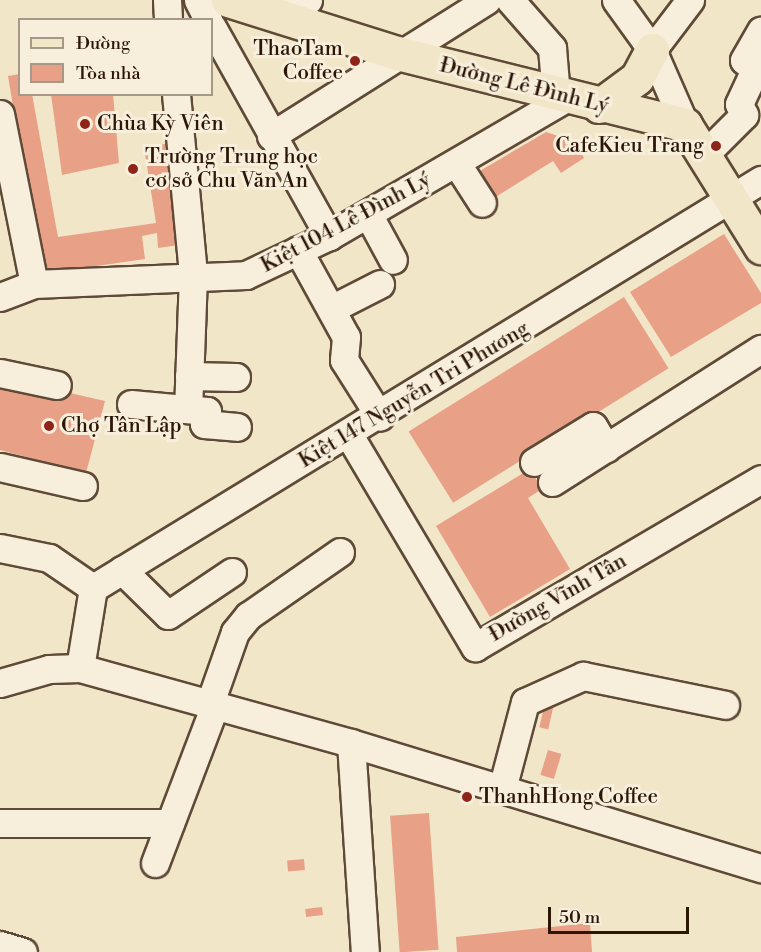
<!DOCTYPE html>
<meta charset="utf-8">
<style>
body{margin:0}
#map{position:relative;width:761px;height:952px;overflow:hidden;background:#f2e6c9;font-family:"Libre Bodoni",serif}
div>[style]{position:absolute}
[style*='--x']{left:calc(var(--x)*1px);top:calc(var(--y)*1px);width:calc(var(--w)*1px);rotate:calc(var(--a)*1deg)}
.building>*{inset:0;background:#e8a086;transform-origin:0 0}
.roads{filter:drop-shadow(2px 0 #5e4a37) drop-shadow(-2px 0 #5e4a37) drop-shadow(0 2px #5e4a37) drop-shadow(0 -2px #5e4a37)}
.minor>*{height:27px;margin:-13.5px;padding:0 13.5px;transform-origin:13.5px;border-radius:13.5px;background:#f7efdc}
.major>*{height:33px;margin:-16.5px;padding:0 16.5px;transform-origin:16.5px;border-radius:16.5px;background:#f2e6c9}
.dots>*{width:16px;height:16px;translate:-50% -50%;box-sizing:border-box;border:3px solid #f7efdc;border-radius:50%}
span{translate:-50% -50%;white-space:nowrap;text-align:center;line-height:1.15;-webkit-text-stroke:6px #f7efdc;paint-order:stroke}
.poi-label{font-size:21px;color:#2c1606}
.right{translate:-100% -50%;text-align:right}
.left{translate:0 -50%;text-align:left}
.street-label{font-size:21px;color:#2c1606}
.legend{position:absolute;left:18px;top:18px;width:195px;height:78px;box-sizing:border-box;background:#f7efdc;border:2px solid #a69886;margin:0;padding:8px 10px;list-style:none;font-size:18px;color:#2c1606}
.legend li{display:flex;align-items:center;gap:12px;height:30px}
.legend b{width:30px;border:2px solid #a69886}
.scale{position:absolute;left:548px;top:907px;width:141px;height:27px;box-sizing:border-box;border:3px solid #2c1606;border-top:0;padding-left:8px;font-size:18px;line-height:21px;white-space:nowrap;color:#2c1606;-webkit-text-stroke:4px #f7efdc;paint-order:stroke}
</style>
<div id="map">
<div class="building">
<i style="clip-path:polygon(20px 74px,20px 94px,32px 94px,58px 237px,156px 223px,144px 147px,171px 143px,186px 244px,158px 248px,157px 233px,142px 236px,145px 259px,41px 274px,8px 76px)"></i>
<i style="clip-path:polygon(51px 94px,113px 94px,119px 163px,62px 175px)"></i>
<i style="clip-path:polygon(546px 132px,576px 142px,584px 158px,561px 173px,553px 161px,494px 198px,478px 172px)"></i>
<i style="clip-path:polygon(724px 234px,761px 293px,761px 303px,671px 357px,630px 292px)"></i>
<i style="left:624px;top:297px;width:84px;height:254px;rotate:58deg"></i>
<i style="clip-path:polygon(0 377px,105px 401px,86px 473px,0 450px)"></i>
<i style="clip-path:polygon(530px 469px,542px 489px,528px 498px,570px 569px,490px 617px,436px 526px)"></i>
<i style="left:545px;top:703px;width:9px;height:25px;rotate:13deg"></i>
<i style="left:548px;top:750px;width:14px;height:26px;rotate:17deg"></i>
<i style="left:429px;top:813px;width:137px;height:39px;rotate:86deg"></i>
<i style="left:304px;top:859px;width:11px;height:17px;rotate:85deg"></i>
<i style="left:322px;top:907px;width:8px;height:17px;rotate:83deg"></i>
<i style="clip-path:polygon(590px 923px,592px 952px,457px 952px,456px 937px)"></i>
</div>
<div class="roads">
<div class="minor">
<i style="--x:167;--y:0;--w:20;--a:87"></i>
<i style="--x:198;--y:0;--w:22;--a:63"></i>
<i style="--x:510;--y:0;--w:64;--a:48.8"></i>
<i style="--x:552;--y:48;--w:48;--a:85.2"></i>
<i style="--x:616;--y:0;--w:62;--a:54.2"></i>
<i style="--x:652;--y:50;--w:82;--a:66.3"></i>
<i style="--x:278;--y:16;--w:34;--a:-28"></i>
<i style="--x:212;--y:27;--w:240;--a:60.8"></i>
<i style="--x:652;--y:50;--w:63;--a:-52.8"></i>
<i style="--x:176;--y:94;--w:182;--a:84.6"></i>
<i style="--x:193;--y:275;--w:134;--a:92.1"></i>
<i style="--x:0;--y:114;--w:173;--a:78.7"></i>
<i style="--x:271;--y:136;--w:255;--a:-32.2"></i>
<i style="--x:704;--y:155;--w:57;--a:-45"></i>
<i style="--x:744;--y:115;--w:12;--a:-114"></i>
<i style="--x:739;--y:104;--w:38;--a:-65"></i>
<i style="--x:755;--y:69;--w:14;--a:-141"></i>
<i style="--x:744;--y:60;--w:34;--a:-60"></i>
<i style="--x:457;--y:164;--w:46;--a:57.3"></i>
<i style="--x:368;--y:214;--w:52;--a:61.5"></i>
<i style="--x:298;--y:250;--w:99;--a:61.1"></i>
<i style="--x:346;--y:337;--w:23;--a:95"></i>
<i style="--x:344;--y:360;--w:67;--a:57.7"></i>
<i style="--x:0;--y:297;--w:36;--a:-21"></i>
<i style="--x:34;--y:284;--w:212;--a:-2.4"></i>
<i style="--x:246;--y:275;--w:92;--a:-25.2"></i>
<i style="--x:329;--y:236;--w:274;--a:-30.2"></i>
<i style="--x:331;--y:309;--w:55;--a:-27"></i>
<i style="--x:0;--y:373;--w:58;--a:11.9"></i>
<i style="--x:189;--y:376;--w:47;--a:1.2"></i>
<i style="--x:131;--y:404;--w:76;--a:5.3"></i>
<i style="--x:207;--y:411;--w:13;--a:103"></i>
<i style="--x:204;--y:424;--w:33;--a:5"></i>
<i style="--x:349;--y:435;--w:247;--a:59.3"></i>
<i style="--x:475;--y:647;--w:332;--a:-30.4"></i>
<i style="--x:534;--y:462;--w:69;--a:-31.4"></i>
<i style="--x:593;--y:426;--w:26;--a:59"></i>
<i style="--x:0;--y:467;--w:85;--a:12.9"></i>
<i style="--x:552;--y:482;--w:248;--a:-32.5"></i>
<i style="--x:0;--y:548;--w:50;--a:11.5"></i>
<i style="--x:49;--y:558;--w:53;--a:34.3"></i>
<i style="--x:122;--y:570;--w:64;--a:44.4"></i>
<i style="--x:168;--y:615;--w:77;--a:-33.9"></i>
<i style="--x:93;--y:588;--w:783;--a:-31.42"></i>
<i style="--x:80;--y:668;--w:81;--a:-80.8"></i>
<i style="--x:0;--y:683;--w:51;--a:-15.9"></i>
<i style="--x:49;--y:669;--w:31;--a:-2"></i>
<i style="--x:80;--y:668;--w:281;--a:15.5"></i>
<i style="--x:351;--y:743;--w:429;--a:17"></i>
<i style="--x:210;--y:703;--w:75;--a:-70.6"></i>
<i style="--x:235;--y:632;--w:21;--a:-51"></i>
<i style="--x:248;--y:616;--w:112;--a:-34.8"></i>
<i style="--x:351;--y:743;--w:209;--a:86.2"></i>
<i style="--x:502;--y:789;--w:90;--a:-75.2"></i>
<i style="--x:525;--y:702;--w:64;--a:-24.1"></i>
<i style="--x:583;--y:676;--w:145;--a:11.5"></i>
<i style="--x:0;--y:823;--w:170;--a:0"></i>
<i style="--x:155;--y:863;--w:169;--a:-69.2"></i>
<i style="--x:0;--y:945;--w:24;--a:17"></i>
</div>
<div class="major">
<i style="--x:228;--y:0;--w:177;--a:17.4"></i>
<i style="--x:397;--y:53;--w:297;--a:14"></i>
<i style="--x:685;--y:125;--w:144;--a:58.1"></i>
<i style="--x:599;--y:106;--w:47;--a:-36.4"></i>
<i style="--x:637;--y:78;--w:32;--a:-62"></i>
</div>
</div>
<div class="dots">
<i style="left:355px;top:61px;background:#8f2418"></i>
<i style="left:85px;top:124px;background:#8f2418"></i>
<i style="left:716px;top:146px;background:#8f2418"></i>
<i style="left:133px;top:169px;background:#8f2418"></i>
<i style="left:49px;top:426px;background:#8f2418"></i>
<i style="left:467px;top:797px;background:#8f2418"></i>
</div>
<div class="poi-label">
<span class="right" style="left:343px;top:61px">ThaoTam<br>Coffee</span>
<span class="left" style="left:97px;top:124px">Chùa Kỳ Viên</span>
<span class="right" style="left:704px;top:146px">CafeKieu Trang</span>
<span class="left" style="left:145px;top:169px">Trường Trung học<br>cơ sở Chu Văn An</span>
<span class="left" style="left:61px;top:426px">Chợ Tân Lập</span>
<span class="left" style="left:479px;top:797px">ThanhHong Coffee</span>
</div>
<div class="street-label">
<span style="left:524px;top:86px;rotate:14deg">Đường Lê Đình Lý</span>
<span style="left:346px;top:223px;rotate:-28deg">Kiệt 104 Lê Đình Lý</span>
<span style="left:414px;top:395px;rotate:-31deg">Kiệt 147 Nguyễn Tri Phương</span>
<span style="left:558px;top:598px;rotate:-30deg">Đường Vĩnh Tân</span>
</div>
<ul class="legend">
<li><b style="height:8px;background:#f2e6c9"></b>Đường</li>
<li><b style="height:16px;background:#e8a086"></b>Tòa nhà</li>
</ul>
<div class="scale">50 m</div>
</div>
